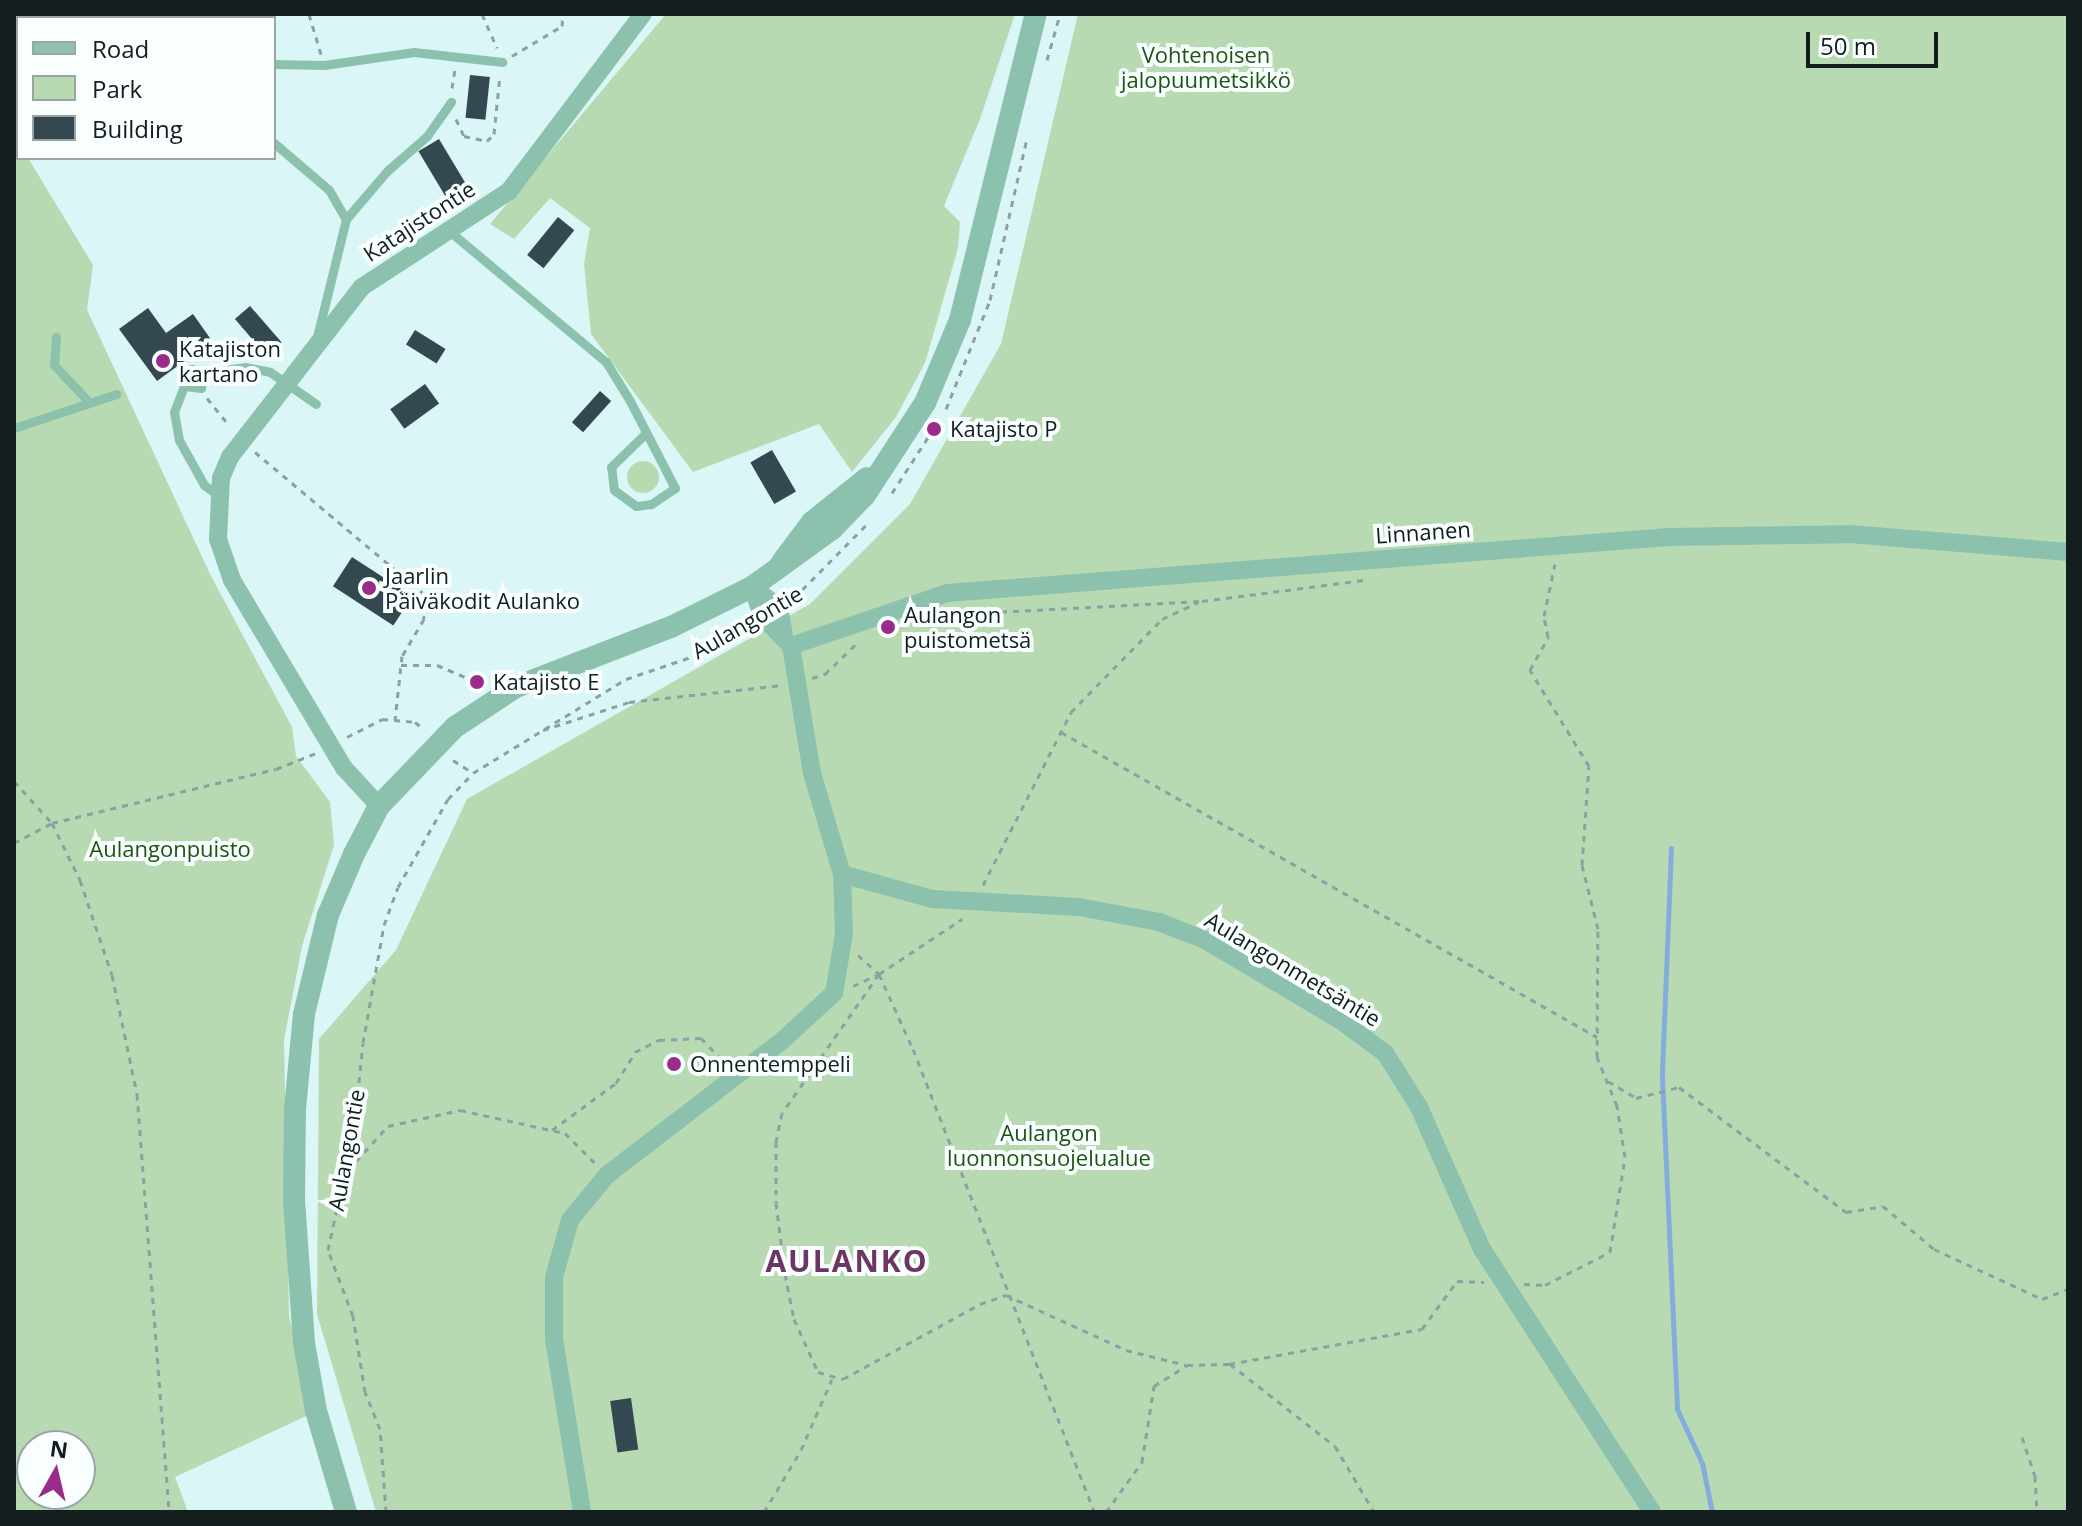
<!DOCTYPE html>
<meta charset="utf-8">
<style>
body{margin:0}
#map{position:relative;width:2082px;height:1526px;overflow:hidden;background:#daf6f6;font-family:"Open Sans",sans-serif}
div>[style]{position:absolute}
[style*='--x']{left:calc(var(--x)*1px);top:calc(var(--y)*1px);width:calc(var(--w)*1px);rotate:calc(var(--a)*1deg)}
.green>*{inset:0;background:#b8dab2}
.round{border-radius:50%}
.stream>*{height:5px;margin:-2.5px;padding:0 2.5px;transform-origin:2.5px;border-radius:2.5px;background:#83addc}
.building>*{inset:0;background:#334850;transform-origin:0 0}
.path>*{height:3px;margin-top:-1.5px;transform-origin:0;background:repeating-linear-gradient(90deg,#8ca1a1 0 6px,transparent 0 12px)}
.service>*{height:9px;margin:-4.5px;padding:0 4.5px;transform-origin:4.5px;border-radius:4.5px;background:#8cc2ad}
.minor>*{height:18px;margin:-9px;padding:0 9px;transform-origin:9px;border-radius:9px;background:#8cc2ad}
.tertiary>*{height:22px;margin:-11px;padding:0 11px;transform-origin:11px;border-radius:11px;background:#8cc2ad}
.dots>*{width:22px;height:22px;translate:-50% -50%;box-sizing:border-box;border:4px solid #f9fefe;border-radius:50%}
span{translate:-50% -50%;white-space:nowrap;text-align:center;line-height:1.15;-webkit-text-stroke:8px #f9fefe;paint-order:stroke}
.park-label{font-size:22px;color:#1c5513}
.street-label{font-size:22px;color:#141e1e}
.poi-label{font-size:22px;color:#141e1e}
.left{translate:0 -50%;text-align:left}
.district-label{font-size:30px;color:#6c3563;font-weight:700;letter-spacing:2px}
.frame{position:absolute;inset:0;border:16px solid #141e1e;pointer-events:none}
.legend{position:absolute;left:16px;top:16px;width:260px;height:144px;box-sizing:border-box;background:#f9fefe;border:2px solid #9da4a4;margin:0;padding:10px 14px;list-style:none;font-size:24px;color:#141e1e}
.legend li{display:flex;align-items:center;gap:16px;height:40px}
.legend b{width:40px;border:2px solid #9da4a4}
.north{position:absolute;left:16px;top:1430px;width:80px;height:80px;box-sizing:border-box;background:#f9fefe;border:2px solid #9da4a4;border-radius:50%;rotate:8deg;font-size:22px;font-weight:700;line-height:32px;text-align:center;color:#141e1e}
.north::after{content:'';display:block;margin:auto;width:28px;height:36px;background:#9a2b8b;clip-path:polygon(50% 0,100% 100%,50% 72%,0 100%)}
.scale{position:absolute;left:1806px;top:32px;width:132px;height:36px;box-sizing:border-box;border:4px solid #141e1e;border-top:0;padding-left:10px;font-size:24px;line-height:28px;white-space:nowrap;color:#141e1e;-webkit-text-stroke:6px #f9fefe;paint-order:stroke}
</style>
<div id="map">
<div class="green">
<i style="clip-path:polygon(666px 14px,1015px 14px,980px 119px,944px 206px,960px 222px,958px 248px,925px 363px,896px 417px,852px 472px,819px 424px,693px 472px,591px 334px,584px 264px,590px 228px,550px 198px,514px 239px,490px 224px)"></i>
<i style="clip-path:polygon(1078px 14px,2068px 14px,2068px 1512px,376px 1512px,317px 1314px,319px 1039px,396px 950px,467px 799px,810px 604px,910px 504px,1001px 344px)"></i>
<i style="clip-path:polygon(evenodd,14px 135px,18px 158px,28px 158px,93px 265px,87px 310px,211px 576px,292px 727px,296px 756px,330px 802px,334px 845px,302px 946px,284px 1040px,289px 1316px,315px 1412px,175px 1477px,188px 1512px,14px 1512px,14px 135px,32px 1446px,80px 1446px,80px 1494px,32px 1494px,32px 1446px)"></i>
<i class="round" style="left:627px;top:461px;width:32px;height:32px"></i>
</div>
<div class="stream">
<i style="--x:1671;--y:848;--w:229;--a:92.3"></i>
<i style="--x:1662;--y:1077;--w:332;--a:87.4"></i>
<i style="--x:1677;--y:1409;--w:60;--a:65.2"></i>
<i style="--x:1702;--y:1463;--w:50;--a:78.5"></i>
</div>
<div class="building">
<i style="left:470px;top:75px;width:20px;height:43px;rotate:6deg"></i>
<i style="left:439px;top:139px;width:69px;height:24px;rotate:59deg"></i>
<i style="left:558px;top:217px;width:21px;height:49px;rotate:39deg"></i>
<i style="left:250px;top:306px;width:48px;height:20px;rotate:49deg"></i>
<i style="clip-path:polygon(148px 308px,166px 333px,193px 314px,212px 341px,157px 381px,119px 329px)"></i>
<i style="left:415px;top:330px;width:36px;height:17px;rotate:32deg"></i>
<i style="left:425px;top:384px;width:24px;height:43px;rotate:54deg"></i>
<i style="left:600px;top:391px;width:15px;height:42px;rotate:42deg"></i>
<i style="left:772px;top:450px;width:48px;height:25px;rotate:60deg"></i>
<i style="left:352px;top:557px;width:72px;height:35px;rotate:33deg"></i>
<i style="left:631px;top:1398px;width:52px;height:21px;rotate:82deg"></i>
</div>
<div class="path">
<i style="--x:208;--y:14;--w:4;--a:63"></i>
<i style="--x:309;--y:14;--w:42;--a:73.3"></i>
<i style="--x:482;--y:14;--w:37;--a:66"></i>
<i style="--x:39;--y:18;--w:22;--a:0"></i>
<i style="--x:14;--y:27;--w:4;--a:-14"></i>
<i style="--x:512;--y:56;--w:58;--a:-31"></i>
<i style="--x:562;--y:26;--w:12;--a:-85"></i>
<i style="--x:1047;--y:60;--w:48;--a:-74.2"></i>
<i style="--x:452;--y:88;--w:20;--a:-81"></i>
<i style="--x:456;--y:119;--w:19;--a:65"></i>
<i style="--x:464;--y:136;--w:24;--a:12"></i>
<i style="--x:487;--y:141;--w:10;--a:-45"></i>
<i style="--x:494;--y:134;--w:59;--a:-84.2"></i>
<i style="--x:207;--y:398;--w:36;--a:51"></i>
<i style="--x:946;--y:409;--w:118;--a:-68"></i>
<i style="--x:990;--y:300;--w:166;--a:-77.1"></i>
<i style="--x:255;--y:452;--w:218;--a:40"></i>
<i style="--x:422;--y:592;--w:27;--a:86"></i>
<i style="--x:424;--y:619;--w:43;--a:120.7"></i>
<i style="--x:402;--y:656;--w:64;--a:96.2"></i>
<i style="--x:892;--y:493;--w:85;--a:-57.1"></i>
<i style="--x:794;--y:598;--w:104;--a:-45.4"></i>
<i style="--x:941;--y:615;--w:261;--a:-3.1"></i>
<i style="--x:1202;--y:601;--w:163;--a:-7.4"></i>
<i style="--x:401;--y:665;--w:36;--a:0"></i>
<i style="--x:437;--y:665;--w:43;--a:23"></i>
<i style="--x:812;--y:678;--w:14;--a:-17"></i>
<i style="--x:825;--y:674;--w:43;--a:-44.1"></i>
<i style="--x:543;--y:730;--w:90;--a:-18"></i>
<i style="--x:629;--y:702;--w:154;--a:-6.3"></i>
<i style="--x:1061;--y:732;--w:617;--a:29.64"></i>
<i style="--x:347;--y:737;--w:39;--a:-27"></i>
<i style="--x:382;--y:719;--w:33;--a:5"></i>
<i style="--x:415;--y:722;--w:11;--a:38"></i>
<i style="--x:453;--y:760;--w:24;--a:33"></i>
<i style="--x:14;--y:781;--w:57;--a:47.9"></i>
<i style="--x:52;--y:823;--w:64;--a:63.8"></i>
<i style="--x:80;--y:880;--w:100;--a:71.4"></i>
<i style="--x:112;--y:975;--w:122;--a:78.1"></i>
<i style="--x:137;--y:1094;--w:419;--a:85.6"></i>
<i style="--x:14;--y:843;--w:43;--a:-27.8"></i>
<i style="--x:52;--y:823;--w:230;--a:-13.6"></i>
<i style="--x:276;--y:769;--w:43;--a:-21.8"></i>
<i style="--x:983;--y:885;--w:194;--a:-63"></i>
<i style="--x:1071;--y:712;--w:130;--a:-45.6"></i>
<i style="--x:1162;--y:619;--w:40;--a:-25"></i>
<i style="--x:858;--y:955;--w:28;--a:42"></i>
<i style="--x:879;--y:974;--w:82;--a:65.6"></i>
<i style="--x:913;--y:1049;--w:497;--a:68.6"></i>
<i style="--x:879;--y:974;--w:169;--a:124.9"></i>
<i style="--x:782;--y:1113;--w:29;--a:102"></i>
<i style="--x:776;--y:1141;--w:62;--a:90"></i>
<i style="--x:776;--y:1203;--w:72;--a:82.8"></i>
<i style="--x:785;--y:1274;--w:46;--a:78.7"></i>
<i style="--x:794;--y:1319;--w:58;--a:65.6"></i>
<i style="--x:818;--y:1372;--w:26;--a:16"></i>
<i style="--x:843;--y:1379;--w:156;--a:-28.7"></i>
<i style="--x:980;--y:1304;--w:28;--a:-19"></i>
<i style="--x:1006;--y:1295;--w:132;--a:24.6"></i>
<i style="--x:1126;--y:1350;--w:62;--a:14"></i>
<i style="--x:853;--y:986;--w:29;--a:-25"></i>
<i style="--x:879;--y:974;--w:100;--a:-33.5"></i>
<i style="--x:1608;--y:1081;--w:33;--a:31"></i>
<i style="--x:1636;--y:1098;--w:44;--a:-14.3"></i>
<i style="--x:1679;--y:1087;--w:209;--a:36.8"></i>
<i style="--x:1846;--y:1212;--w:37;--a:-9"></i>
<i style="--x:1883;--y:1206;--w:67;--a:40.1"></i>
<i style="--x:1934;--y:1249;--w:119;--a:24.8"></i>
<i style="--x:2042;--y:1299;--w:28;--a:-21"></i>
<i style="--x:552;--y:1130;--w:79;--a:-36.3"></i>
<i style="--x:616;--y:1083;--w:36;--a:-58"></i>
<i style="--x:635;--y:1052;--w:27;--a:-27"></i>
<i style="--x:659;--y:1040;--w:42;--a:-2.7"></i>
<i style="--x:701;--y:1038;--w:35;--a:46"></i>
<i style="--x:348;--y:1170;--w:59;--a:-47.7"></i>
<i style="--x:388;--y:1126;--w:74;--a:-12.5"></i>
<i style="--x:460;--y:1110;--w:107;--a:12.4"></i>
<i style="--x:565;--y:1133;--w:44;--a:45"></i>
<i style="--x:1524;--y:1284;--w:21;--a:3"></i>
<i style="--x:1545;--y:1285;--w:73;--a:-26.9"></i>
<i style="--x:1610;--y:1252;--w:96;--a:-81"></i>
<i style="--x:1625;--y:1157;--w:52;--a:-98.9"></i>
<i style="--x:1617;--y:1106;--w:53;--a:-112.2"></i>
<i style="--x:1597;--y:1057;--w:128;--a:-89.6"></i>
<i style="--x:1598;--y:929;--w:66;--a:-104"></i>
<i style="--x:1582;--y:865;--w:99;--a:-86"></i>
<i style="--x:1589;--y:766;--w:113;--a:-121.6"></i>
<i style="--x:1530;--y:670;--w:38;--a:-61"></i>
<i style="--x:1548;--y:637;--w:21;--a:-101"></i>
<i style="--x:1544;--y:616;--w:53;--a:-78.1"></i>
<i style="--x:1230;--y:1364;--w:133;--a:38"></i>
<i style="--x:1335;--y:1446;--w:77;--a:59.4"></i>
<i style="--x:2022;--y:1437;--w:41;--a:71.6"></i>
<i style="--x:2035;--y:1476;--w:36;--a:87"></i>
<i style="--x:386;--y:1512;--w:83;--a:-94.1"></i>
<i style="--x:380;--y:1429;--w:40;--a:-112"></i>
<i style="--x:365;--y:1392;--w:77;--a:-99"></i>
<i style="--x:353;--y:1316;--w:71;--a:-110.7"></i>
<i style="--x:328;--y:1250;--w:123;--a:-77.8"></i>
<i style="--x:354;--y:1130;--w:87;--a:-84.1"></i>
<i style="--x:363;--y:1043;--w:120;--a:-79.9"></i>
<i style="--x:384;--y:925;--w:40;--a:-69.8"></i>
<i style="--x:398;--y:887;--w:101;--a:-60.4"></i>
<i style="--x:448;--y:799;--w:36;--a:-46"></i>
<i style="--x:473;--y:773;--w:180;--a:-31.6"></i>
<i style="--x:626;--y:679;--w:81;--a:-18.7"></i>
<i style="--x:703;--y:653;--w:51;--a:-30.6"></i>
<i style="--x:764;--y:1512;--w:72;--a:-59.2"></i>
<i style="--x:801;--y:1450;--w:77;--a:-66.4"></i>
<i style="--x:1106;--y:1512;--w:62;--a:-54.2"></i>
<i style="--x:1142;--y:1462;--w:77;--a:-81"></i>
<i style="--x:1154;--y:1386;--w:39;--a:-32"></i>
<i style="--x:1187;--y:1365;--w:42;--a:-1.4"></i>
<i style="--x:1229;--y:1364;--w:196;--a:-10.3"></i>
<i style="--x:1422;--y:1329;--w:59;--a:-53.9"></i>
<i style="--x:1457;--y:1281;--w:27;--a:2"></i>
</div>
<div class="service">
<i style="--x:274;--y:64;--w:50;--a:1.1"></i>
<i style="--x:324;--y:65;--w:91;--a:-8.2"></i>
<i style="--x:414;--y:52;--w:89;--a:6.5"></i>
<i style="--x:274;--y:143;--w:72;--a:40.5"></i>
<i style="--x:329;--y:190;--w:34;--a:60"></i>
<i style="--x:346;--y:219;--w:126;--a:103.8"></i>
<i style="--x:346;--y:219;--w:63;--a:-49.5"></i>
<i style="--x:387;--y:171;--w:53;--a:-41.2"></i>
<i style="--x:427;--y:136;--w:42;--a:-54.8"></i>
<i style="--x:448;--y:230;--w:206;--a:39.9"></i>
<i style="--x:606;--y:362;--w:46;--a:58.4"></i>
<i style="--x:630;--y:401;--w:98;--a:62.7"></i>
<i style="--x:675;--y:488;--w:29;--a:146"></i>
<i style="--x:651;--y:504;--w:15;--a:172"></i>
<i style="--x:636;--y:506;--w:27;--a:-144"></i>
<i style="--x:614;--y:490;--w:23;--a:-97"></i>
<i style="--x:611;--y:467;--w:49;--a:-44.2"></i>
<i style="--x:56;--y:337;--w:28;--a:94"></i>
<i style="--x:54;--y:365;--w:48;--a:46.7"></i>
<i style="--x:202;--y:373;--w:15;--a:94"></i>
<i style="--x:201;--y:388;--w:17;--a:-173"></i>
<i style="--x:184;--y:386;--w:11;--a:-95"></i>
<i style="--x:183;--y:375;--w:11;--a:-34"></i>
<i style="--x:192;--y:369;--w:11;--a:22"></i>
<i style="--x:202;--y:373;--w:43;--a:-7.9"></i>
<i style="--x:245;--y:367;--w:25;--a:11"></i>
<i style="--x:270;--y:372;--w:56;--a:34.8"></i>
<i style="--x:184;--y:386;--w:28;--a:111"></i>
<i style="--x:174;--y:412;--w:28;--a:80"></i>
<i style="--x:179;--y:440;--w:51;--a:60.9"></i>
<i style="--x:204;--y:485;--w:19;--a:36"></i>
<i style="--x:14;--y:428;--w:108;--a:-18.4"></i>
</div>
<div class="minor">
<i style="--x:752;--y:587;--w:32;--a:70"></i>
<i style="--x:763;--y:617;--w:40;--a:46"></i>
<i style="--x:791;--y:646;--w:129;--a:80.6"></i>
<i style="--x:812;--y:773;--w:105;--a:73.5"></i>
<i style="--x:752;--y:587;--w:34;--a:37"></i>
<i style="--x:779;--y:607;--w:27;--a:80"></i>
<i style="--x:791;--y:646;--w:166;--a:-18.7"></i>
<i style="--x:948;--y:593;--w:723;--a:-4.44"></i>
<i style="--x:1669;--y:537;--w:181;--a:-0.9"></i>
<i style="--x:1850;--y:534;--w:219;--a:4.7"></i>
<i style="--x:379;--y:806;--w:52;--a:-132.6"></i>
<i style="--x:344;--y:768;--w:219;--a:-120.8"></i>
<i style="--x:232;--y:580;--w:43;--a:-108.9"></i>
<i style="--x:218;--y:539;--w:61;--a:-87.2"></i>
<i style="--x:221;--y:478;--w:23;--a:-67"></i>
<i style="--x:230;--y:457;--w:215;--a:-52.2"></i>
<i style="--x:362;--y:287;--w:176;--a:-33.1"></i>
<i style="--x:509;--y:191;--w:222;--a:-52.9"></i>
<i style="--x:582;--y:1512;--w:174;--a:-99.2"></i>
<i style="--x:554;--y:1340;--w:63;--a:-90"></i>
<i style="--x:554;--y:1277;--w:59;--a:-74.3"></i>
<i style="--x:570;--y:1220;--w:58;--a:-50.6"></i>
<i style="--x:607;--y:1175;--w:223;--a:-37.5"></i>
<i style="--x:784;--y:1039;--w:68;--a:-42.6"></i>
<i style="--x:834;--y:993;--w:60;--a:-80.4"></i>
<i style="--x:844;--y:934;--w:60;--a:-91.9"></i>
<i style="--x:842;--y:874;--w:93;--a:15.5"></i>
<i style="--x:932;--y:899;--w:147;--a:3.1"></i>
<i style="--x:1079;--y:907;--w:81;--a:10.6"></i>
<i style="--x:1159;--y:922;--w:49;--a:21.4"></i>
<i style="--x:1205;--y:940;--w:157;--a:30.7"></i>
<i style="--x:1340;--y:1020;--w:56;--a:36.3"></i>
<i style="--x:1385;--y:1053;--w:64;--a:57.8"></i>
<i style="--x:1419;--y:1107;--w:155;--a:66.1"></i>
<i style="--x:1482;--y:1249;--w:313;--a:57.1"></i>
</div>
<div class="tertiary">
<i style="--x:782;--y:562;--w:50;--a:-53.1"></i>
<i style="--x:812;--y:522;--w:70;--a:-38.7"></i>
<i style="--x:346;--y:1512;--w:105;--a:-106.5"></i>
<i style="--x:316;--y:1411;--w:69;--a:-100"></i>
<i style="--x:304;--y:1343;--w:143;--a:-94"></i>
<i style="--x:294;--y:1200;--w:91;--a:-89.4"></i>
<i style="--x:295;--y:1109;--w:95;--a:-84.6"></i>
<i style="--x:304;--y:1014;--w:102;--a:-76.4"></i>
<i style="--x:328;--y:915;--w:66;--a:-66.9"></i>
<i style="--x:354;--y:854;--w:54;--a:-62.5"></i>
<i style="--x:379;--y:806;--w:110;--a:-46.1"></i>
<i style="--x:455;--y:727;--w:73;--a:-33.3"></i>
<i style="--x:516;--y:687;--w:168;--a:-21.2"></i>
<i style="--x:673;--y:626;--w:88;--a:-26.3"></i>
<i style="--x:752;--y:587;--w:99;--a:-35.9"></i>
<i style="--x:832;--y:529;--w:47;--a:-45.9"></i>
<i style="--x:865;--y:495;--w:110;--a:-56.9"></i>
<i style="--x:925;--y:403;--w:90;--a:-67.1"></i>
<i style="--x:960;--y:320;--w:315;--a:-76.1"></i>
</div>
<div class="dots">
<i style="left:163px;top:361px;background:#9a2b8b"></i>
<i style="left:934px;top:429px;background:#9a2b8b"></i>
<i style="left:369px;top:588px;background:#9a2b8b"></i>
<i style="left:888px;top:627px;background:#9a2b8b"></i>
<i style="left:477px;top:682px;background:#9a2b8b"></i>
<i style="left:674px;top:1064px;background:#9a2b8b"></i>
</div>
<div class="park-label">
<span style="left:1206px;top:67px">Vohtenoisen<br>jalopuumetsikkö</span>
<span style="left:170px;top:849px">Aulangonpuisto</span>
<span style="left:1049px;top:1145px">Aulangon<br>luonnonsuojelualue</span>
</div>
<div class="street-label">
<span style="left:419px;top:221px;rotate:-33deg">Katajistontie</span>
<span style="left:1423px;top:532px;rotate:-4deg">Linnanen</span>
<span style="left:747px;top:622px;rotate:-30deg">Aulangontie</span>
<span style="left:1293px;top:969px;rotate:31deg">Aulangonmetsäntie</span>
<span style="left:346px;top:1150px;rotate:-80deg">Aulangontie</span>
</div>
<div class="poi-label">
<span class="left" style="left:179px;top:361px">Katajiston<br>kartano</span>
<span class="left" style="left:950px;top:429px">Katajisto P</span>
<span class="left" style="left:385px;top:588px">Jaarlin<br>Päiväkodit Aulanko</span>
<span class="left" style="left:904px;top:627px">Aulangon<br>puistometsä</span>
<span class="left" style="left:493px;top:682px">Katajisto E</span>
<span class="left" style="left:690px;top:1064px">Onnentemppeli</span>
</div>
<div class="district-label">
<span style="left:847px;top:1261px">AULANKO</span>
</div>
<div class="frame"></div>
<ul class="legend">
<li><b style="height:10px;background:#8cc2ad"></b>Road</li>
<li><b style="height:22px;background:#b8dab2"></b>Park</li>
<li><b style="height:22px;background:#334850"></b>Building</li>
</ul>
<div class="north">N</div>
<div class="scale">50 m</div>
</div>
